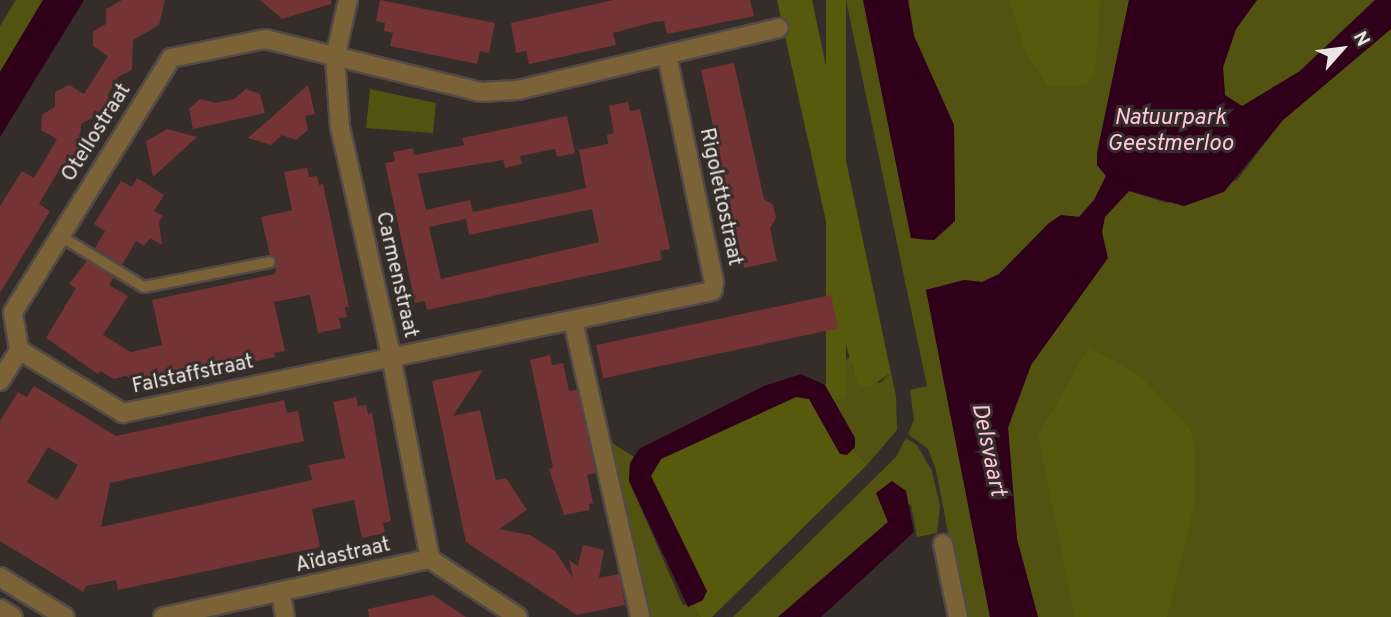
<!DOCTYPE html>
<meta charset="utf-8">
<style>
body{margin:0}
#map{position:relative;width:1391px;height:617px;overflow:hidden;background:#352d29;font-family:Overpass,sans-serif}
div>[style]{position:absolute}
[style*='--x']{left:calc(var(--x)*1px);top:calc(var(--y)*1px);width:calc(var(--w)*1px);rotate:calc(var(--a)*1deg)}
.green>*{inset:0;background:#525311}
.forest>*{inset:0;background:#57590d;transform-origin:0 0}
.water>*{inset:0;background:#30001b}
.building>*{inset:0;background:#743335;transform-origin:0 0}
.roads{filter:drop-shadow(2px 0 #524a47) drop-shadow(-2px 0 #524a47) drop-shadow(0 2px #524a47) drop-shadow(0 -2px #524a47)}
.lane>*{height:10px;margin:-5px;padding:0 5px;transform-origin:5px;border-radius:5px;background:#7b6337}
.street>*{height:18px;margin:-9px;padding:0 9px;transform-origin:9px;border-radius:9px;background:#7b6337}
span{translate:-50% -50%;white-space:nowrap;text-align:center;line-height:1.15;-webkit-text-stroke:6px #352d29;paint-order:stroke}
.street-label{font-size:21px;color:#eae5e2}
.water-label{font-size:23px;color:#fec5df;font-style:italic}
.north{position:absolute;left:1307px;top:14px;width:70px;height:70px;-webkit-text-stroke:5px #352d29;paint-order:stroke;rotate:62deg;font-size:19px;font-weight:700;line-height:28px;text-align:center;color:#eae5e2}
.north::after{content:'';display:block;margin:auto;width:24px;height:32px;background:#eae5e2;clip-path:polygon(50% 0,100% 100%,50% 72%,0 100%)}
</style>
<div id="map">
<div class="green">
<i style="clip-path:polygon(16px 0,43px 0,0 72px,0 26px)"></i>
<i style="clip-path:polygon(846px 0,863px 0,911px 238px,925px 240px,934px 240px,955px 221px,954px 125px,914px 36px,908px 0,1129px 0,1097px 153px,1097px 165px,1106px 176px,1094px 200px,1079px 217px,1061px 215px,1048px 224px,999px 274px,982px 282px,964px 280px,926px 290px,990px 617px,964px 617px,936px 470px,928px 449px,908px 434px,914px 420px,910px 390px,927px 386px)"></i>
<i style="clip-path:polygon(1257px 0,1375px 0,1300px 71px,1250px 106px,1236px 105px,1225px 95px,1223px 67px,1236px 29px)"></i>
<i style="clip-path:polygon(1391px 29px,1391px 617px,1038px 617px,1017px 539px,1008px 428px,1031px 365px,1088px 281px,1105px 217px,1129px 191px,1167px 203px,1237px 180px,1283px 120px)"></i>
<i style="clip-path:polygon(370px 89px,436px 103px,433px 133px,366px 128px)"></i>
<i style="clip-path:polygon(850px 356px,854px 372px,880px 383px,891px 373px,896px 396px,897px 430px,867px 465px,854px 449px,855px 438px,825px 385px)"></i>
<i style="clip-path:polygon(906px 438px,917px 445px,932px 471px,940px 506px,937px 533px,917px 537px,911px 505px,877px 493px,888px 522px,851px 554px,778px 617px,733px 617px,896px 457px)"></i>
<i style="clip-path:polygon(607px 440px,636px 458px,630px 463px,629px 481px,683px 605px,693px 605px,701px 617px,644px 617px)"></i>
</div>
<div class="forest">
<i style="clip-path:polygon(777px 0,812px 0,891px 373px,868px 388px,858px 384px,837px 316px,839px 280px)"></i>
<i style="left:826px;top:0;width:20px;height:399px"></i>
<i style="clip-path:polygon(1009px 0,1100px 0,1095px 75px,1085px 85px,1048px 85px,1026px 53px)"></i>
<i style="clip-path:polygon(1089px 347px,1140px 376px,1190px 428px,1195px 452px,1194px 506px,1167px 617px,1075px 617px,1038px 436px)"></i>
<i style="clip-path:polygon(796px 397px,809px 399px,840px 454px,854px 449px,867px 465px,712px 617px,701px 617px,693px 605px,703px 600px,651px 476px,661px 459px)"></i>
</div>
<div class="water">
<i style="clip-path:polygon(43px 0,84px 0,0 137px,0 72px)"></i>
<i style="clip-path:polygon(863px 0,908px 0,914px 36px,954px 125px,955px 221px,934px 240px,911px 238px)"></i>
<i style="clip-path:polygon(1129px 0,1257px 0,1236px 29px,1223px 67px,1225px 95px,1242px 106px,1300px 71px,1375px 0,1391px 0,1391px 29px,1283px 120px,1224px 192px,1184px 206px,1129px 191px,1105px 217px,1102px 232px,1108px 258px,1031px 365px,1008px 427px,1017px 539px,1038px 617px,990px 617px,926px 290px,964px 280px,982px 282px,999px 274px,1048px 224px,1061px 215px,1079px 217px,1094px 200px,1106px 176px,1097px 165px,1097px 153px)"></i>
<i style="clip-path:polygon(801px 374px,825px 385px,855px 438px,855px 447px,847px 455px,840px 454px,809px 399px,796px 397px,661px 459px,651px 476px,707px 591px,703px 600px,688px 607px,629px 481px,630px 463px,639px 449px,764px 386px)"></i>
<i style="clip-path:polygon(892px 481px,906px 491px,914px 532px,821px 617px,778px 617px,888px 522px,876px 493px)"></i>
</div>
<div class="building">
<i style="clip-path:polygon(122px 0,165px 0,159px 25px,133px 40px,132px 70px,118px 77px,108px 94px,108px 109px,81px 124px,80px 153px,60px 168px,39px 204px,50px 211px,0 293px,0 206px,22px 171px,34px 178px,57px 139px,41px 130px,42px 115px,55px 107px,55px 92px,69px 85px,84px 94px,108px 56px,93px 46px,93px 31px,106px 24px,106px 9px)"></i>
<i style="clip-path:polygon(260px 0,331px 0,331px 4px,282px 19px)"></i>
<i style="clip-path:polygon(380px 0,495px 23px,489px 53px,480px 51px,477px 64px,390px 46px,393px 33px,384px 31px,385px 23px,376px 21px)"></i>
<i style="clip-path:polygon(613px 0,750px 0,754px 16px,667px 34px,664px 21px,654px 22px,613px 33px,616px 45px,529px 64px,526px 51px,516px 53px,511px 23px)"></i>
<i style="clip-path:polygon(734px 63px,764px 199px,773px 205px,776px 218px,770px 228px,777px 261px,744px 268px,701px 70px)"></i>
<i style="clip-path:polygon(308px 85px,315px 114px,305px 116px,308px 130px,296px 140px,282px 135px,271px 145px,248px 138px)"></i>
<i style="clip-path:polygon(246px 89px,260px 94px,265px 113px,193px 129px,189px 109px,200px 99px,215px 103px,234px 99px)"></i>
<i style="clip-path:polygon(evenodd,628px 102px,630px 111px,640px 109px,664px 220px,670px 249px,660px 251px,662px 260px,427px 310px,425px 301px,415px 303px,385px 163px,395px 161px,393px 152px,413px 148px,414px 155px,464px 145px,462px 138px,567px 116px,575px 153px,557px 157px,555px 149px,520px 156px,522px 164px,505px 168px,503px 160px,418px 174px,426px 210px,470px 200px,473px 212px,564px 193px,586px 188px,579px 150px,608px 144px,607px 135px,614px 133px,609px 106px,628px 102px,592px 209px,599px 242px,441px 279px,429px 227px,466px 219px,469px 235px,592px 209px)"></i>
<i style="clip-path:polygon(167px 129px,197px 137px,153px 177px,146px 141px)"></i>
<i style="clip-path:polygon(307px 168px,309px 177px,317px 176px,319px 185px,323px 184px,345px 288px,349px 307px,345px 307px,347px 317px,339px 318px,341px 328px,318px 333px,310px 295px,274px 302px,285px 351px,274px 353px,275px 357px,154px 383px,153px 379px,137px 383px,126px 376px,114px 379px,100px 371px,98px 374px,46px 338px,76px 288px,69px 284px,87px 261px,114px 277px,109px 285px,128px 296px,103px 335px,131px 352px,162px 345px,152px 300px,275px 274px,277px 260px,270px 255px,261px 217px,292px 210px,284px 172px)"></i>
<i style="clip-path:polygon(137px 178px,164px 195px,154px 211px,163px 216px,159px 222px,162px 245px,150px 238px,144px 246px,136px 241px,122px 265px,95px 248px,105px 231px,94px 224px,121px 181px,132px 187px)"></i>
<i style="left:831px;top:295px;width:34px;height:240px;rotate:78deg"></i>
<i style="clip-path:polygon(550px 355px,552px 365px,563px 363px,569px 391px,577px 390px,596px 473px,587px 475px,593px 503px,589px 504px,590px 510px,564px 515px,549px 469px,553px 468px,530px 360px)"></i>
<i style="clip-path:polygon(483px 370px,453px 416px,480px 410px,496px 480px,506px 478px,527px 510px,499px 529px,530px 535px,555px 551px,573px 578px,569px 560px,578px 566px,583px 545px,604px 550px,599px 578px,619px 574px,625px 605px,577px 615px,466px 542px,432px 381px)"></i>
<i style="clip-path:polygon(evenodd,34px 386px,116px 436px,284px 400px,287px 413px,298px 411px,304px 441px,110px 483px,101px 527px,312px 480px,309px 465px,345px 458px,333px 402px,356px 397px,358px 406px,366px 405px,368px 414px,372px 413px,391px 521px,383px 523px,385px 533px,362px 538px,354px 500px,312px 509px,320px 547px,118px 590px,116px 580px,86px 586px,83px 592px,0 541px,0 421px,18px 392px,27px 397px,34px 386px,48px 447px,78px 465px,57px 500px,27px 482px,48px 447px)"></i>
<i style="clip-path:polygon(433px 595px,466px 617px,369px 617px,368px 609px)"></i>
</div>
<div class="roads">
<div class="lane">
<i style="--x:60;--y:236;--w:98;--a:31.3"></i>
<i style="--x:144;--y:287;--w:128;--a:-11.2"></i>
</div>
<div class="street">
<i style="--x:348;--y:0;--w:59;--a:102.6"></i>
<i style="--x:335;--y:58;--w:69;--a:85.9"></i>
<i style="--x:340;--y:127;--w:235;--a:77.4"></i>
<i style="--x:391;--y:356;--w:207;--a:79.1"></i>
<i style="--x:573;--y:321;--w:303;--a:77.2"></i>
<i style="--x:19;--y:350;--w:122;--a:31.2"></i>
<i style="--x:123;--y:413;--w:602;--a:-11.7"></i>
<i style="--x:712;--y:291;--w:9;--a:-77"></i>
<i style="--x:714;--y:282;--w:231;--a:-101.7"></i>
<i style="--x:0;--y:381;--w:36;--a:-58"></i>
<i style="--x:19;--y:350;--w:38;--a:-99"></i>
<i style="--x:13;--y:312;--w:299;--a:-58.1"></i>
<i style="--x:171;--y:58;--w:96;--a:-11.4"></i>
<i style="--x:265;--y:39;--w:222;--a:13.8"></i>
<i style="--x:481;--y:92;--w:37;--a:-3"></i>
<i style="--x:518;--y:90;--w:268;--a:-13.4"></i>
<i style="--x:943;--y:544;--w:75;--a:78.4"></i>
<i style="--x:0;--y:577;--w:76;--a:31.6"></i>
<i style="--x:281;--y:594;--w:23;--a:80"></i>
<i style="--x:0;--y:609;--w:15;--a:32"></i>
<i style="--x:163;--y:617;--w:273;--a:-12.3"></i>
<i style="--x:430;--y:559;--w:105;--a:33.4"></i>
</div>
</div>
<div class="street-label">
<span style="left:97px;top:133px;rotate:-58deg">Otellostraat</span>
<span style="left:720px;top:197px;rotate:78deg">Rigolettostraat</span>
<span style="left:396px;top:275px;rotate:77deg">Carmenstraat</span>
<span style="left:193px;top:375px;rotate:-12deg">Falstaffstraat</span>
<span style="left:343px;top:556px;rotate:-13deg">Aïdastraat</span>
</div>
<div class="water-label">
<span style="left:1170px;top:132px">Natuurpark<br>Geestmerloo</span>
<span style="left:987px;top:450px;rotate:78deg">Delsvaart</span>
</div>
<div class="north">N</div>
</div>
